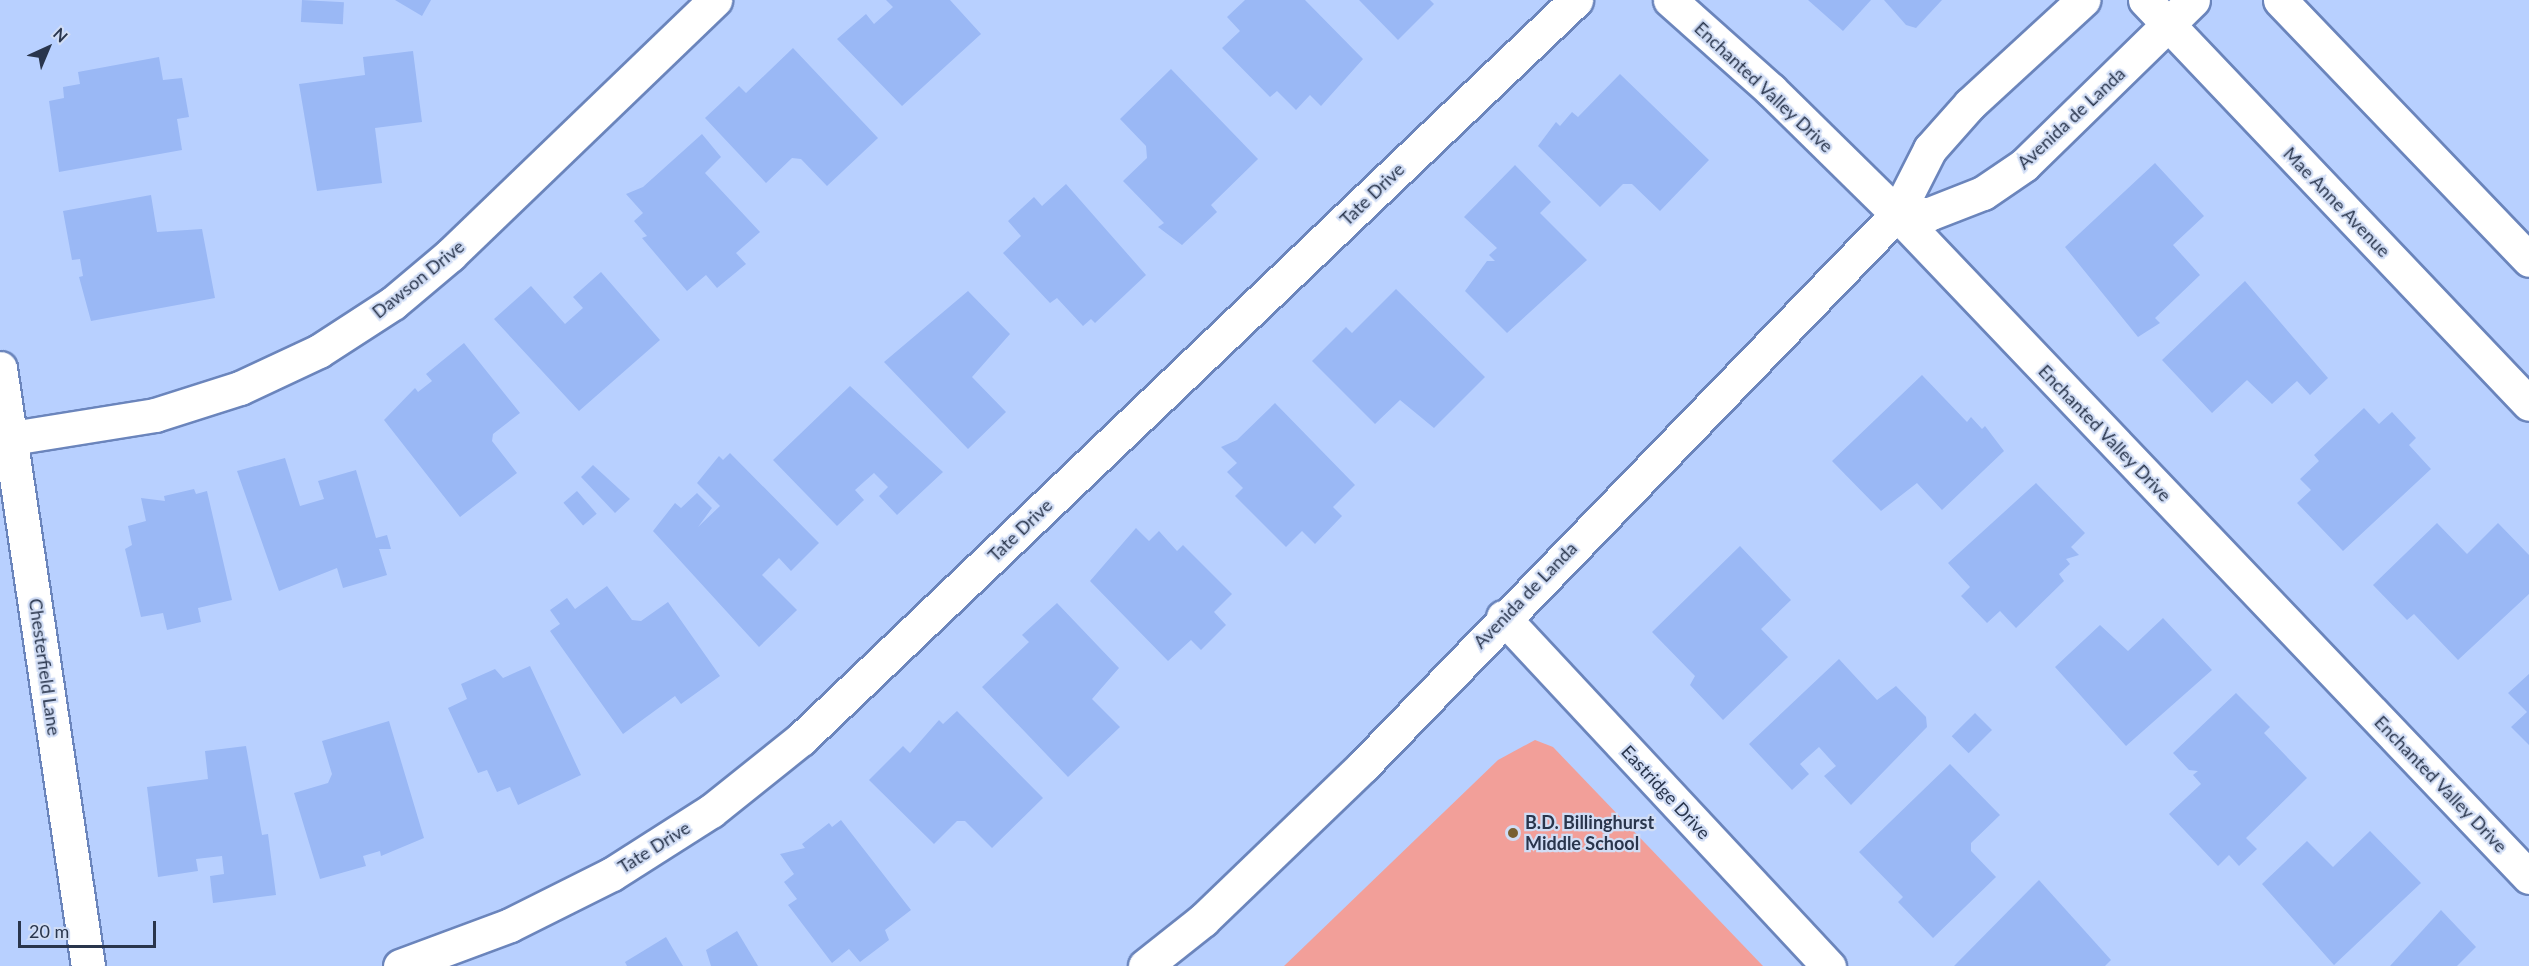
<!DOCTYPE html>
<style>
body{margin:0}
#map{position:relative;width:2529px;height:966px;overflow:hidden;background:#b8d0ff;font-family:Lato,sans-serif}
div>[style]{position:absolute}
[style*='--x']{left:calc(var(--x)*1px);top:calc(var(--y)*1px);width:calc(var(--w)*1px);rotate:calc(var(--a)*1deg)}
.green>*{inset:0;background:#f29f99}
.building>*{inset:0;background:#9ab8f5;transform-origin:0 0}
.roads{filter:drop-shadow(2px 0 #6b85bc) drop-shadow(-2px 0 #6b85bc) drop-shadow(0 2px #6b85bc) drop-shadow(0 -2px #6b85bc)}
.minor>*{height:33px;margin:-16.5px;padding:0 16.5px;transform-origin:16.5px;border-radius:16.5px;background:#fff}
.major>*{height:33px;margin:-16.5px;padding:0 16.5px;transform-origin:16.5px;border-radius:16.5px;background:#fff}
.dots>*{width:16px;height:16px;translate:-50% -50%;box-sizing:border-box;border:3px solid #d1ddf5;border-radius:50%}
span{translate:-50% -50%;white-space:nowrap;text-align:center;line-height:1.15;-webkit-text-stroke:4.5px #d1ddf5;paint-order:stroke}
.street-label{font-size:18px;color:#29354c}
.poi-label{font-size:18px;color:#29354c;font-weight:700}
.left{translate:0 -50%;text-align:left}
.north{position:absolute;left:18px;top:18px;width:60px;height:60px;-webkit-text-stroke:4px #d1ddf5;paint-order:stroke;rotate:44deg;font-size:16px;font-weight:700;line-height:24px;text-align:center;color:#29354c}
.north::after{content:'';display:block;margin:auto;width:21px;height:27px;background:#29354c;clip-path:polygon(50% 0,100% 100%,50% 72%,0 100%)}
.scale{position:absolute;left:18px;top:921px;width:138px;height:27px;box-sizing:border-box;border:3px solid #29354c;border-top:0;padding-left:8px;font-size:18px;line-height:21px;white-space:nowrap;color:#29354c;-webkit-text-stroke:4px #d1ddf5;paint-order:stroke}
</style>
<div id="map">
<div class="green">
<i style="clip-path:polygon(1535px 740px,1553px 747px,1763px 966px,1284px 966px,1498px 760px)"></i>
</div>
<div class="building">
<i style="left:302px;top:0;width:42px;height:22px;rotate:3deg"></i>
<i style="clip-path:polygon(395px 0,431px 0,422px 16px)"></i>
<i style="clip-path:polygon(886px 0,950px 0,981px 34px,902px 106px,837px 39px,866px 14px,874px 24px,893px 7px)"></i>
<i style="clip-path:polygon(1245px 0,1305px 0,1363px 59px,1321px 106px,1310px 95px,1296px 110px,1277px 91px,1270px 97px,1222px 48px,1240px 31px,1227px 17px)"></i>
<i style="clip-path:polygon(1359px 0,1430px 0,1434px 4px,1398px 40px)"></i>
<i style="clip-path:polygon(1808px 0,1871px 0,1843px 31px)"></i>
<i style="clip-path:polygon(1884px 0,1942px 0,1916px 28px,1906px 25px)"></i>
<i style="clip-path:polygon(793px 48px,878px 138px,827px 186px,801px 159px,792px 158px,766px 183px,705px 118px,739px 86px,746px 93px)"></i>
<i style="clip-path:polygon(413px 51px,422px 122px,375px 128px,382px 183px,317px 191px,299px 84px,365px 75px,363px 57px)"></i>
<i style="clip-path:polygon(159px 57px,163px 80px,182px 78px,189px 117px,177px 119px,182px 150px,59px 172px,49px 101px,64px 98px,63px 87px,80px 84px,78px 72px)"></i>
<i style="clip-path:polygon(1171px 69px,1258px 159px,1211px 205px,1217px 212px,1182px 245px,1158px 227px,1164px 223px,1123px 181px,1147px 158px,1146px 146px,1120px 119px)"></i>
<i style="clip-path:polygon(1620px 74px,1709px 160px,1660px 211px,1632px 184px,1623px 184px,1600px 207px,1538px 146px,1556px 122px,1560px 126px,1572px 112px,1578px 117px)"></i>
<i style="clip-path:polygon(702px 134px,721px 157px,705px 173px,760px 232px,736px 253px,746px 264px,717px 288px,706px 275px,687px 291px,642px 238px,647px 236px,634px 221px,643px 213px,626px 194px,643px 187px)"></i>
<i style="clip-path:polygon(2155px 163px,2204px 216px,2173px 245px,2200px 275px,2155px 318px,2160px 323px,2138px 337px,2065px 247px)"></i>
<i style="clip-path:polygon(1515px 165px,1551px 202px,1540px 213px,1587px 260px,1507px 333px,1465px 291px,1487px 261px,1495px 261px,1489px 255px,1497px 248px,1464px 217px)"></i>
<i style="clip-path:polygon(1066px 184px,1146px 275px,1095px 323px,1091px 319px,1083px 326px,1057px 298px,1050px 303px,1003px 253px,1021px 236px,1008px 221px,1034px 197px,1042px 206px)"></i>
<i style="clip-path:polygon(151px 195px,157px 232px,202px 229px,215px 298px,91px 321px,79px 277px,83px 276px,80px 259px,72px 260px,63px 211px)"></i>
<i style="clip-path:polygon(601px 272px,660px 340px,579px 411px,494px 319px,531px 286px,565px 324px,583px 308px,573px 297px)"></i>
<i style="clip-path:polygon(2245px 281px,2328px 378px,2310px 395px,2297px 381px,2272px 404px,2247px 380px,2212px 413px,2162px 360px)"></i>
<i style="clip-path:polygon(1396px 289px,1485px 377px,1434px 428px,1400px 400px,1375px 424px,1312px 361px,1346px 327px,1352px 333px)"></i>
<i style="clip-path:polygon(968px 291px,1010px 334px,972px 377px,1006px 412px,968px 449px,884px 362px)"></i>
<i style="clip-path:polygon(464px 343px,520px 413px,493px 434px,492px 441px,517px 473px,460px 517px,384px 420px,415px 388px,418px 392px,432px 381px,426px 374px)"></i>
<i style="clip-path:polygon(1922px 375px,1967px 422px,1971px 417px,1982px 429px,1985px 426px,2004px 451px,1942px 510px,1917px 483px,1881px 511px,1832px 461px)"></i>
<i style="clip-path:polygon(850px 386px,943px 472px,897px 515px,879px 496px,888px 487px,874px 473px,855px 490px,864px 500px,837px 526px,773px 460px)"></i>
<i style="clip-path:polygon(1275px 403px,1355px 485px,1333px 507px,1342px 516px,1315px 544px,1302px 531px,1286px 547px,1235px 496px,1243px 488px,1227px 472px,1237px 463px,1221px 447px,1237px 440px)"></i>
<i style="clip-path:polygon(2364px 408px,2379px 424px,2392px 412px,2416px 438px,2409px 445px,2431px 469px,2343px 551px,2297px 503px,2311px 490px,2300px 479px,2319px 461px,2314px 455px)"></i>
<i style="clip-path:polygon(730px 453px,819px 543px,791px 571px,779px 558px,762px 575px,797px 610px,759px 647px,653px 531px,675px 503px,681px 508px,697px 493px,712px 508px,698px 527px,720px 506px,697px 483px,719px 456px,723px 460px)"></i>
<i style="clip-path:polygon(285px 458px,300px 506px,324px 499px,318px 481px,356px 470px,376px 538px,387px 535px,391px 549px,379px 549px,387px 575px,343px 588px,337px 568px,279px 591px,237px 471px)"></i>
<i style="clip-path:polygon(593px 465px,630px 499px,615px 513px,581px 477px)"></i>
<i style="clip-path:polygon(2036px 483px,2085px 533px,2071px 547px,2079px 555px,2066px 559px,2070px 564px,2059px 574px,2064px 581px,2016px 628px,2000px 611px,1987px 623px,1961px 596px,1970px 587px,1948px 563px)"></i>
<i style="clip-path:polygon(194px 489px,196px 494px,207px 491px,232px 600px,198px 608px,201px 622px,167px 630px,163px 613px,141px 617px,125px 549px,132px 545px,128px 526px,146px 521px,141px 498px,165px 501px,164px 496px)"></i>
<i style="left:577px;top:491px;width:30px;height:18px;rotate:49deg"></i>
<i style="clip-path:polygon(2437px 523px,2467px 554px,2498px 523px,2529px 555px,2529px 594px,2458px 660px,2414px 614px,2407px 620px,2373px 585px)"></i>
<i style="clip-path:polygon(1136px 528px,1149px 541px,1159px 531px,1177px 551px,1183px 545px,1232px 594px,1214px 612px,1226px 625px,1201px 650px,1191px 640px,1168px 661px,1090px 581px)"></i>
<i style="clip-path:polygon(1740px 546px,1791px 600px,1761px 629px,1788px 657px,1723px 720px,1690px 685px,1695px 676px,1652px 632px)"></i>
<i style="clip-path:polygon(607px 586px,632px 620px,641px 621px,668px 602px,720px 676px,681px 704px,675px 696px,623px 734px,550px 631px,560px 624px,550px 610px,567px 598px,575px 609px)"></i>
<i style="clip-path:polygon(1057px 603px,1119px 668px,1092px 699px,1120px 727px,1068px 777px,982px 687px,1029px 642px,1022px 635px)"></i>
<i style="clip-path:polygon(2163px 618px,2212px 670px,2126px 746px,2055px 667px,2100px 625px,2128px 651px)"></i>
<i style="clip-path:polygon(1839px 659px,1877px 700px,1896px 686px,1926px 717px,1927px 727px,1851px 805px,1824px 776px,1836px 766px,1819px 747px,1800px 764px,1809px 774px,1792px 790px,1749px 744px)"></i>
<i style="clip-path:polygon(530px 666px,581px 775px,518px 805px,510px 787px,497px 792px,487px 770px,478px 773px,448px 708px,467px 699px,461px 684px,495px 669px,503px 678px)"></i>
<i style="clip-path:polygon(2529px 674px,2529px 745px,2511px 727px,2527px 712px,2508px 693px)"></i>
<i style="clip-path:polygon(2236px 693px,2270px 727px,2264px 733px,2307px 778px,2246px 838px,2257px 849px,2239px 866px,2229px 855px,2218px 866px,2169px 814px,2201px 784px,2193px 775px,2198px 771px,2189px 770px,2173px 753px)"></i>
<i style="clip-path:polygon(957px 711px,1043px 798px,992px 848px,965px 821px,957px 821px,934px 844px,869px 780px,903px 746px,910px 753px,939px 720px,943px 724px)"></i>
<i style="left:1975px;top:713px;width:24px;height:33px;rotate:45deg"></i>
<i style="clip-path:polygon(389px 721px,424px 838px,381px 856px,380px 851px,363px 856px,366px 866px,320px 879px,294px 793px,328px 783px,332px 774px,322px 741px)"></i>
<i style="clip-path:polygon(246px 746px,262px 835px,268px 834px,276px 895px,213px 903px,210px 876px,224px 874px,222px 856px,196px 859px,198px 871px,158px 877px,147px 787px,208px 779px,205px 751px)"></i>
<i style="clip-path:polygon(1950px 764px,2000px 815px,1971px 843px,1971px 851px,1996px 877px,1933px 938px,1898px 902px,1903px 897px,1859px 852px)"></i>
<i style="clip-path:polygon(841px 820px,911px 910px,885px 930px,889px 940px,860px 962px,849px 949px,832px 963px,788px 905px,797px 899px,784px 882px,794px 874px,780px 854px,805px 848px,802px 844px,829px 823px,832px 827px)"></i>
<i style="clip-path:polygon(2370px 831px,2421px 883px,2334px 965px,2262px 884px,2307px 841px,2333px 867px)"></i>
<i style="clip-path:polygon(2039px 880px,2111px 960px,2105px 966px,1954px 966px)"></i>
<i style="clip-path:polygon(2441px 910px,2476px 947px,2457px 966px,2390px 966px)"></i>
<i style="clip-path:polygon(737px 931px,758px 966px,711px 966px,706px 950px)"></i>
<i style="clip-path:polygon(666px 937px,683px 966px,627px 966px,625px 962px)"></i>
</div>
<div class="roads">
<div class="minor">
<i style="--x:1670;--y:0;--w:135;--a:41.7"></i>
<i style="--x:1771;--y:90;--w:177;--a:44.5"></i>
<i style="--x:1897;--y:214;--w:916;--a:46.37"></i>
<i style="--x:1897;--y:214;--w:32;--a:0"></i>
<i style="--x:1929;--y:214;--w:58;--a:-21.3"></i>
<i style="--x:1983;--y:193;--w:50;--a:-34.3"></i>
<i style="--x:2024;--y:165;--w:236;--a:-44.3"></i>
<i style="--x:0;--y:368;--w:604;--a:81.63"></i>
<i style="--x:12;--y:438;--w:145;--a:-9.1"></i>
<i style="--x:155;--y:415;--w:89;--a:-17.6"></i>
<i style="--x:240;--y:388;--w:87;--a:-25.1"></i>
<i style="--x:319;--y:351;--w:88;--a:-33"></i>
<i style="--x:393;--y:303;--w:75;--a:-40.1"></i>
<i style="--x:450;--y:255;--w:368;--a:-43.9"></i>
<i style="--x:1503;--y:617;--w:478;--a:47"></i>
<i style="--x:400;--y:966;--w:117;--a:-20.4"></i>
<i style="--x:510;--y:925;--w:114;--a:-26.6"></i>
<i style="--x:612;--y:874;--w:117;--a:-32.5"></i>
<i style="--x:711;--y:811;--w:115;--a:-38.7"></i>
<i style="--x:801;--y:739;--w:1071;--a:-43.64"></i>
<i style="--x:1145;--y:966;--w:74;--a:-38.4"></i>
<i style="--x:1203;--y:920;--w:222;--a:-43.9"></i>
<i style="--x:1363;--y:766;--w:768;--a:-45.95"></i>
<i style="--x:1897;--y:214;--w:73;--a:-63.1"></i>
<i style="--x:1930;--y:149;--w:60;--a:-48.4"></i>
<i style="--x:1970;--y:104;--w:154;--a:-42.6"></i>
</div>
<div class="major">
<i style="--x:2145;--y:0;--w:557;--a:46.45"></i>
<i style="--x:2280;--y:0;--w:360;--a:46.2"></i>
</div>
</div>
<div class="dots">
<i style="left:1513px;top:833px;background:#786031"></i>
</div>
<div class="street-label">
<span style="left:1764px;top:87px;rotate:43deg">Enchanted Valley Drive</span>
<span style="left:2071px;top:118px;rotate:-43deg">Avenida de Landa</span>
<span style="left:1372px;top:194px;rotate:-44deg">Tate Drive</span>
<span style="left:2337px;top:202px;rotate:46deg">Mae Anne Avenue</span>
<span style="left:418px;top:279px;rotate:-39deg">Dawson Drive</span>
<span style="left:2105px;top:433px;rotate:46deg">Enchanted Valley Drive</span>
<span style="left:1020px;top:530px;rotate:-44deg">Tate Drive</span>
<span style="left:1525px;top:595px;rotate:-46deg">Avenida de Landa</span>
<span style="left:45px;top:667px;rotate:82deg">Chesterfield Lane</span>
<span style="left:2441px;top:784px;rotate:46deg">Enchanted Valley Drive</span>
<span style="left:1666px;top:792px;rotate:47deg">Eastridge Drive</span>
<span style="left:654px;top:847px;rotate:-32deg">Tate Drive</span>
</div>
<div class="poi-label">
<span class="left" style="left:1525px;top:833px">B.D. Billinghurst<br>Middle School</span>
</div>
<div class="north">N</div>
<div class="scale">20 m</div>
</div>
